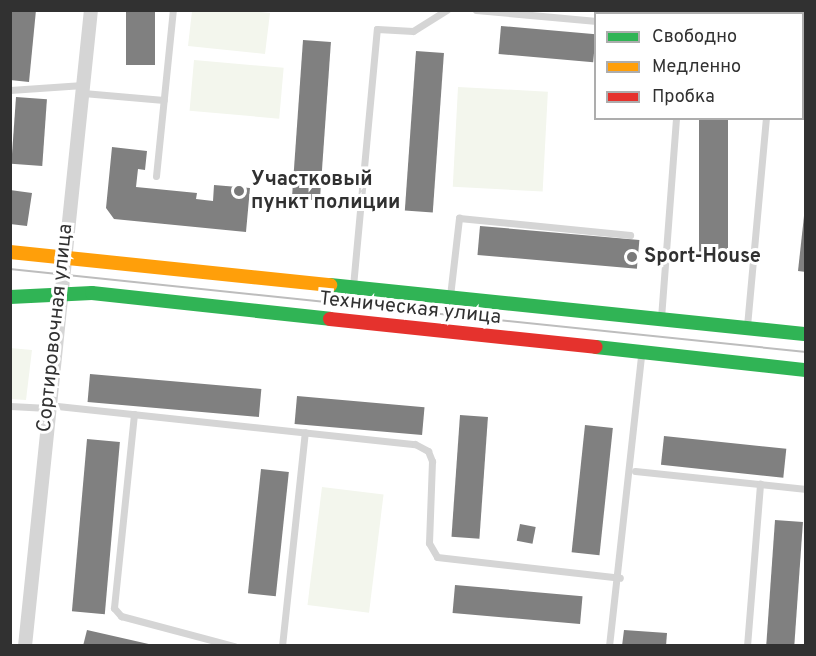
<!DOCTYPE html>
<meta charset="utf-8">
<style>
body{margin:0}
#map{position:relative;width:816px;height:656px;overflow:hidden;background:#fff;font-family:Overpass,sans-serif}
div>[style]{position:absolute}
[style*='--x']{left:calc(var(--x)*1px);top:calc(var(--y)*1px);width:calc(var(--w)*1px);rotate:calc(var(--a)*1deg)}
.green>*{inset:0;background:#f3f6ed;transform-origin:0 0}
.building>*{inset:0;background:#808080;transform-origin:0 0}
.path>*{height:3px;margin-top:-1.5px;transform-origin:0;background:repeating-linear-gradient(90deg,#d5d5d5 0 3px,transparent 0 6px)}
.lane>*{height:7px;margin:-3.5px;padding:0 3.5px;transform-origin:3.5px;border-radius:3.5px;background:#d5d5d5}
.street>*{height:14px;margin:-7px;padding:0 7px;transform-origin:7px;border-radius:7px;background:#d5d5d5}
.fast>*{height:14px;margin:-7px;padding:0 7px;transform-origin:7px;border-radius:7px;background:#30b455}
.slow>*{height:14px;margin:-7px;padding:0 7px;transform-origin:7px;border-radius:7px;background:#ff9f0a}
.jam>*{height:14px;margin:-7px;padding:0 7px;transform-origin:7px;border-radius:7px;background:#e5322d}
.tram>*{height:1.5px;margin:-0.75px;padding:0 0.75px;transform-origin:0.75px;border-radius:0.75px;background:#bdbdbd}
.dots>*{width:16px;height:16px;translate:-50% -50%;box-sizing:border-box;border:3px solid #fff;border-radius:50%}
span{translate:-50% -50%;white-space:nowrap;text-align:center;line-height:1.15;-webkit-text-stroke:6px #fff;paint-order:stroke}
.poi-label{font-size:20px;color:#313131;font-weight:700}
.left{translate:0 -50%;text-align:left}
.street-label{font-size:20px;color:#313131}
.frame{position:absolute;inset:0;border:12px solid #313131;pointer-events:none}
.legend{position:absolute;left:594px;top:12px;width:210px;height:108px;box-sizing:border-box;background:#fff;border:2px solid #adadad;margin:0;padding:8px 10px;list-style:none;font-size:18px;color:#313131}
.legend li{display:flex;align-items:center;gap:12px;height:30px}
.legend b{width:30px;border:2px solid #adadad}
</style>
<div id="map">
<div class="green">
<i style="clip-path:polygon(242px 10px,270px 13px,265px 54px,188px 46px,192px 11px)"></i>
<i style="left:194px;top:60px;width:90px;height:51px;rotate:5deg"></i>
<i style="left:458px;top:87px;width:90px;height:100px;rotate:3deg"></i>
<i style="clip-path:polygon(10px 348px,32px 350px,26px 400px,11px 399px)"></i>
<i style="left:322px;top:487px;width:62px;height:119px;rotate:7deg"></i>
</div>
<div class="building">
<i style="clip-path:polygon(10px 10px,36px 10px,29px 82px,10px 80px)"></i>
<i style="left:126px;top:10px;width:29px;height:55px"></i>
<i style="clip-path:polygon(752px 10px,798px 10px,752px 14px)"></i>
<i style="left:501px;top:26px;width:95px;height:28px;rotate:5deg"></i>
<i style="left:303px;top:40px;width:28px;height:159px;rotate:4deg"></i>
<i style="left:416px;top:51px;width:28px;height:160px;rotate:4deg"></i>
<i style="left:16px;top:97px;width:31px;height:67px;rotate:4deg"></i>
<i style="left:699px;top:118px;width:29px;height:137px"></i>
<i style="clip-path:polygon(112px 147px,147px 151px,145px 170px,138px 169px,136px 187px,197px 193px,196px 199px,213px 201px,214px 185px,250px 188px,246px 232px,114px 219px,106px 208px)"></i>
<i style="clip-path:polygon(10px 190px,32px 193px,27px 226px,10px 224px)"></i>
<i style="clip-path:polygon(804px 216px,806px 216px,806px 272px,798px 271px)"></i>
<i style="left:480px;top:226px;width:160px;height:29px;rotate:5deg"></i>
<i style="left:90px;top:374px;width:172px;height:28px;rotate:5deg"></i>
<i style="left:297px;top:396px;width:128px;height:28px;rotate:5deg"></i>
<i style="left:460px;top:415px;width:28px;height:122px;rotate:4deg"></i>
<i style="left:585px;top:425px;width:28px;height:128px;rotate:6deg"></i>
<i style="left:664px;top:436px;width:123px;height:29px;rotate:6deg"></i>
<i style="left:87px;top:439px;width:33px;height:173px;rotate:5deg"></i>
<i style="left:261px;top:469px;width:28px;height:125px;rotate:6deg"></i>
<i style="left:775px;top:520px;width:28px;height:126px;rotate:4deg"></i>
<i style="left:520px;top:524px;width:16px;height:17px;rotate:11deg"></i>
<i style="left:455px;top:585px;width:128px;height:28px;rotate:5deg"></i>
<i style="clip-path:polygon(87px 630px,153px 645px,153px 646px,83px 646px)"></i>
<i style="clip-path:polygon(624px 630px,667px 633px,666px 646px,622px 646px)"></i>
</div>
<div class="path">
<i style="--x:700;--y:14;--w:4;--a:-76"></i>
</div>
<div class="lane">
<i style="--x:476;--y:10;--w:121;--a:5.2"></i>
<i style="--x:10;--y:90;--w:73;--a:-3.9"></i>
<i style="--x:83;--y:93;--w:81;--a:4.9"></i>
<i style="--x:156;--y:176;--w:167;--a:-84.2"></i>
<i style="--x:353;--y:286;--w:258;--a:-84.7"></i>
<i style="--x:377;--y:29;--w:36;--a:3"></i>
<i style="--x:413;--y:31;--w:40;--a:-32"></i>
<i style="--x:450;--y:296;--w:79;--a:-83.4"></i>
<i style="--x:459;--y:218;--w:172;--a:5.7"></i>
<i style="--x:661;--y:318;--w:201;--a:-85.7"></i>
<i style="--x:747;--y:326;--w:209;--a:-84.8"></i>
<i style="--x:48;--y:405;--w:369;--a:6.1"></i>
<i style="--x:415;--y:444;--w:15;--a:28"></i>
<i style="--x:428;--y:451;--w:11;--a:68"></i>
<i style="--x:432;--y:461;--w:82;--a:92.1"></i>
<i style="--x:429;--y:543;--w:16;--a:60"></i>
<i style="--x:437;--y:557;--w:184;--a:6.5"></i>
<i style="--x:10;--y:406;--w:38;--a:3"></i>
<i style="--x:134;--y:414;--w:195;--a:95.9"></i>
<i style="--x:114;--y:608;--w:11;--a:49"></i>
<i style="--x:121;--y:616;--w:117;--a:14.9"></i>
<i style="--x:635;--y:471;--w:172;--a:6"></i>
<i style="--x:282;--y:646;--w:215;--a:-83.9"></i>
<i style="--x:609;--y:646;--w:293;--a:-83.7"></i>
<i style="--x:747;--y:646;--w:163;--a:-85.4"></i>
</div>
<div class="street">
<i style="--x:25;--y:646;--w:639;--a:-84.08"></i>
</div>
<div class="fast">
<i style="--x:330;--y:285;--w:479;--a:5.9"></i>
<i style="--x:10;--y:297;--w:82;--a:-2.8"></i>
<i style="--x:92;--y:293;--w:239;--a:6.2"></i>
<i style="--x:596;--y:347;--w:211;--a:6.3"></i>
</div>
<div class="slow">
<i style="--x:10;--y:252;--w:322;--a:5.9"></i>
</div>
<div class="jam">
<i style="--x:330;--y:319;--w:267;--a:6"></i>
</div>
<div class="tram">
<i style="--x:10;--y:269;--w:800;--a:5.95"></i>
</div>
<div class="dots">
<i style="left:239px;top:191px;background:#797979"></i>
<i style="left:632px;top:257px;background:#797979"></i>
</div>
<div class="poi-label">
<span class="left" style="left:251px;top:192px">Участковый<br>пункт полиции</span>
<span class="left" style="left:644px;top:257px">Sport-House</span>
</div>
<div class="street-label">
<span style="left:410px;top:309px;rotate:6deg">Техническая улица</span>
<span style="left:56px;top:328px;rotate:-84deg">Сортировочная улица</span>
</div>
<div class="frame"></div>
<ul class="legend">
<li><b style="height:8px;background:#30b455"></b>Свободно</li>
<li><b style="height:8px;background:#ff9f0a"></b>Медленно</li>
<li><b style="height:8px;background:#e5322d"></b>Пробка</li>
</ul>
</div>
